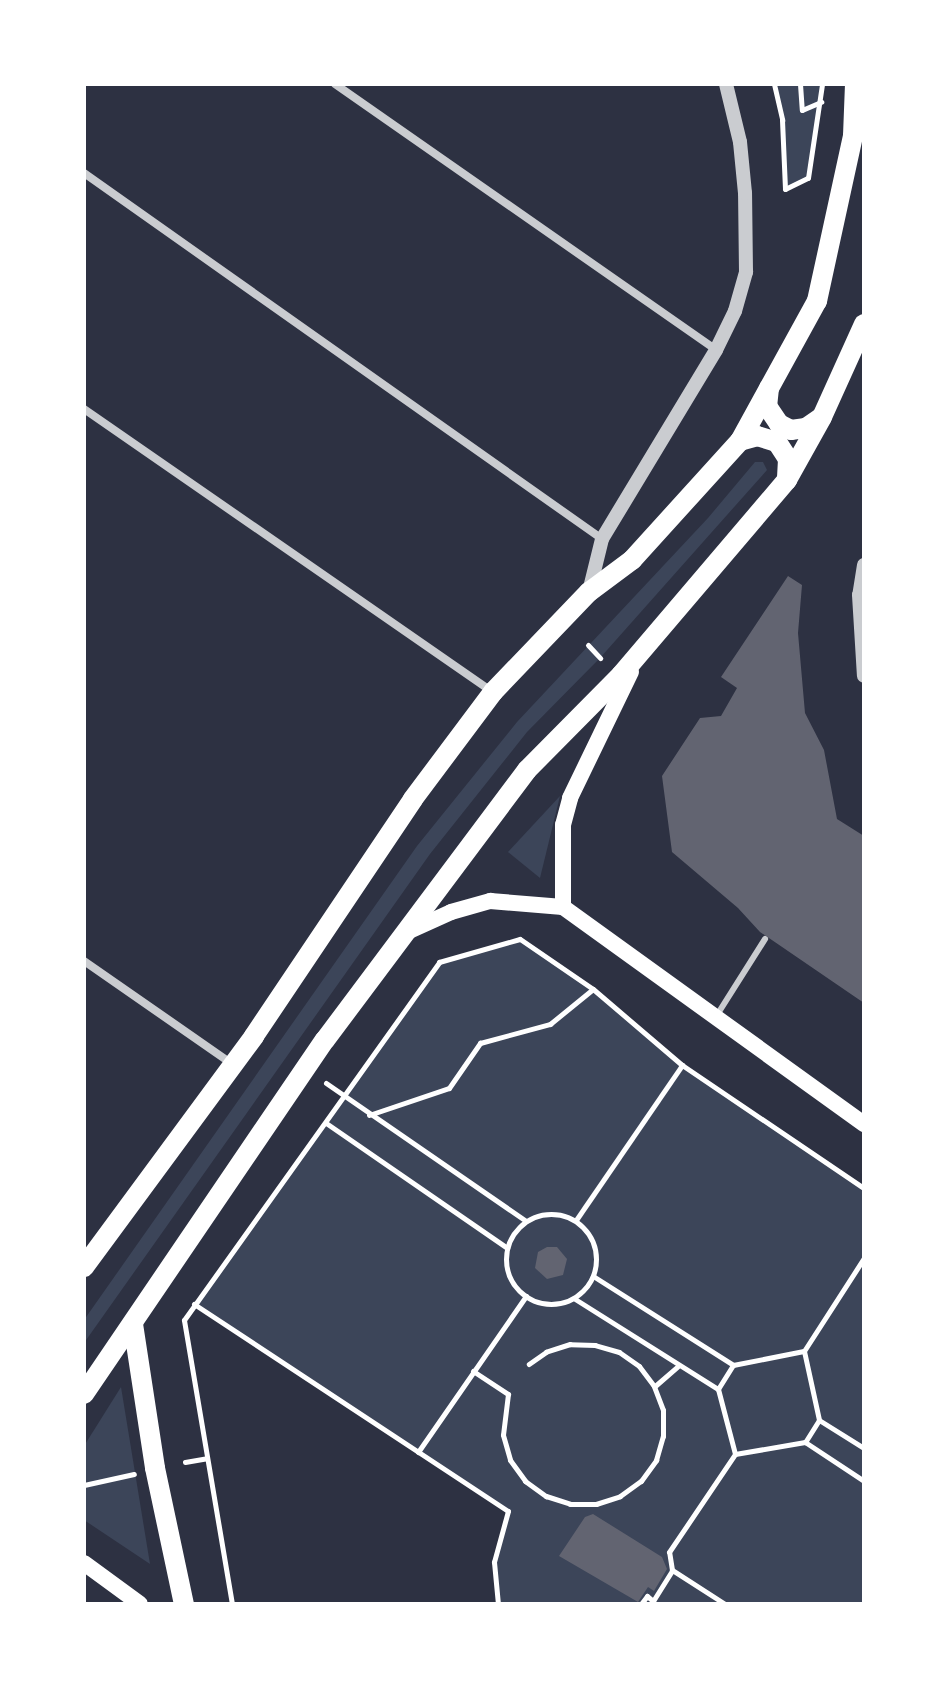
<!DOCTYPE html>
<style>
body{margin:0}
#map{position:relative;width:948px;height:1688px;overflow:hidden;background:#2d3142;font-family:"Exo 2",sans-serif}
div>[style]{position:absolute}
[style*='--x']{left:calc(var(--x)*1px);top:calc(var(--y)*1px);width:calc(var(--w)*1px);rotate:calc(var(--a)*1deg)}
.green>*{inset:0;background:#3c4559}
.building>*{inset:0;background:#626471}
.path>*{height:5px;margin:-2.5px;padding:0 2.5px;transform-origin:2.5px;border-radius:2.5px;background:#fff}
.path>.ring{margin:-2.5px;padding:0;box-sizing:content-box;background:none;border:5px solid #fff;border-radius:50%}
.service>*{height:6px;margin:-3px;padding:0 3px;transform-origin:3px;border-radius:3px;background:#caccd0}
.minor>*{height:8px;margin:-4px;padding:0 4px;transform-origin:4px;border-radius:4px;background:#caccd0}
.tertiary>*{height:14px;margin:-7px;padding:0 7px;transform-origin:7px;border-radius:7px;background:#caccd0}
.secondary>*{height:16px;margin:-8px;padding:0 8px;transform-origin:8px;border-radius:8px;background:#fff}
.primary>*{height:20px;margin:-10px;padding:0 10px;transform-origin:10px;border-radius:10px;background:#fff}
span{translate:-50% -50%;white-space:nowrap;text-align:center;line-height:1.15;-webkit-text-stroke:8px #fff;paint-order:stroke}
.frame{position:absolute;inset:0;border:86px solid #fff;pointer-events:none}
</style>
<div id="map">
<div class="green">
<i style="clip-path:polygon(774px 84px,822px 84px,808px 178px,785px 189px,782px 120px)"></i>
<i style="clip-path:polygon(755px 462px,763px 462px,767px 470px,600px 658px,527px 732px,430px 854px,84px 1343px,84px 1320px,417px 846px,517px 722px,708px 518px)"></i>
<i style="clip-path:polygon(560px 796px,540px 878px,508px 852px)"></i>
<i style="clip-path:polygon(520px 939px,593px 989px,682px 1065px,864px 1188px,864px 1604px,498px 1604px,494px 1562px,507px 1510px,194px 1304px,439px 962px)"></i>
<i style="clip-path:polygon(121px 1387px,150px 1564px,84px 1520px,84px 1446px)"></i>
</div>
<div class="building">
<i style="clip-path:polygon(788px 576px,802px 585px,798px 633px,805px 713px,824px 750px,837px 819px,864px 836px,864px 1003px,760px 932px,738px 908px,672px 852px,662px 776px,700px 718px,721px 716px,737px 688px,721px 677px)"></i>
<i style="clip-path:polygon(547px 1247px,557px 1247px,567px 1259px,563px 1275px,547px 1279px,535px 1268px,538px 1252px)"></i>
<i style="clip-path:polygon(593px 1514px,662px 1557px,667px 1569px,654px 1591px,648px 1587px,638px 1602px,559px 1556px,585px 1517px)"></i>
</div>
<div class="path">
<i style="--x:774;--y:84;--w:37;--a:77"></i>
<i style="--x:782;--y:120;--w:69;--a:87.5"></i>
<i style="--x:785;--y:189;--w:25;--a:-26"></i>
<i style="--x:808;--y:178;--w:95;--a:-81.5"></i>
<i style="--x:800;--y:84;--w:26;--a:86"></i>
<i style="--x:802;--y:110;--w:21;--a:-23"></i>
<i style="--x:588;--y:645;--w:18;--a:47"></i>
<i style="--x:326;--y:1083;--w:243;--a:34.6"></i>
<i style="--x:369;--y:1115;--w:84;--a:-18.6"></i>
<i style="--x:449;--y:1088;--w:55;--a:-55.4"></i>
<i style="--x:480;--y:1043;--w:73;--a:-15.2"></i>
<i style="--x:550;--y:1024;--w:55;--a:-39.1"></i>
<i style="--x:326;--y:1123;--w:220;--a:34.6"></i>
<i class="ring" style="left:506px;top:1214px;width:85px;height:85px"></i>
<i style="--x:576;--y:1220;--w:188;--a:-55.6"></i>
<i style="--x:593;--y:1276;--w:166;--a:32.4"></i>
<i style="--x:733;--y:1365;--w:72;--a:-11.2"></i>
<i style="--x:804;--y:1351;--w:111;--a:-57.2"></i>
<i style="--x:575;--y:1299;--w:169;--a:32.2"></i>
<i style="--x:718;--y:1389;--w:67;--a:75.3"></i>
<i style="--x:735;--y:1454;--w:71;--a:-9.7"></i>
<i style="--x:805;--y:1442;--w:71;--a:33.5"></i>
<i style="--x:194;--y:1304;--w:376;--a:33.4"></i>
<i style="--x:508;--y:1511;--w:53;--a:105.4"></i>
<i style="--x:494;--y:1562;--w:42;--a:84.6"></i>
<i style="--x:804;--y:1351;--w:71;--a:77.7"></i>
<i style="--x:819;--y:1420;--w:26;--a:122"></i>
<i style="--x:473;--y:1371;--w:42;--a:33.3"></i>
<i style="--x:508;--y:1394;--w:41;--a:97"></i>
<i style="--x:503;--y:1435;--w:26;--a:74"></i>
<i style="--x:510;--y:1460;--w:26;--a:54"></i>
<i style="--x:525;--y:1481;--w:26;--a:36"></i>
<i style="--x:546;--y:1496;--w:25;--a:18"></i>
<i style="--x:570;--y:1504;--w:26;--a:0"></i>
<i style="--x:596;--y:1504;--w:25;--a:-18"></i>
<i style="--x:620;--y:1496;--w:26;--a:-36"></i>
<i style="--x:641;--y:1481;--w:26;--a:-54"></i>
<i style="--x:656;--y:1460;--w:25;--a:-74"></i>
<i style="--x:663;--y:1436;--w:26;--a:-90"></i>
<i style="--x:663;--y:1410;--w:26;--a:-111"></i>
<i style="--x:654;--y:1386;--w:25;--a:-127"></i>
<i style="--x:639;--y:1366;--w:24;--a:-145"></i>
<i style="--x:619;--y:1352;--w:25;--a:-164"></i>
<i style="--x:595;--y:1345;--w:25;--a:-178"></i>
<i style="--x:570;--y:1344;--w:25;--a:162"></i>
<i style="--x:546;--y:1352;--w:21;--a:145"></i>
<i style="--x:655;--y:1386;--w:30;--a:-41"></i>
<i style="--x:718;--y:1389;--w:28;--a:-58"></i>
<i style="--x:819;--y:1420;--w:53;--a:31.9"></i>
<i style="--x:418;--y:1452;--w:190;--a:-55.3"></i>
<i style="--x:185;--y:1462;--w:22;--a:-10"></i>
<i style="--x:84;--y:1485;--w:51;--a:-12.4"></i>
<i style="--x:232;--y:1604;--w:288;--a:-99.6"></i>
<i style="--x:184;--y:1320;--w:440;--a:-54.5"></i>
<i style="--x:439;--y:962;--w:84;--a:-15.9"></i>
<i style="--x:520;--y:939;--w:88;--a:34.4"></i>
<i style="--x:593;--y:989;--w:117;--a:40.5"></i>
<i style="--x:682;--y:1065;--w:220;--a:34.1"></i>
<i style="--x:641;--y:1604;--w:10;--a:-53"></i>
<i style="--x:647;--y:1596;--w:8;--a:40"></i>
<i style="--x:653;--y:1601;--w:36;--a:-58"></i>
<i style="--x:725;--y:1604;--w:63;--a:-147.3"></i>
<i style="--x:672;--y:1570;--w:18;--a:-99"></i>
<i style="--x:669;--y:1552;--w:118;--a:-56"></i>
</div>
<div class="service">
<i style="--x:717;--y:1015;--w:90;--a:-57.7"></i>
</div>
<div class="minor">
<i style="--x:335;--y:84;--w:465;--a:34.9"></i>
<i style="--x:84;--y:173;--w:634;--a:35.24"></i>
<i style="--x:84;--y:409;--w:497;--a:34.7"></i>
<i style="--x:84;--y:961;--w:180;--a:34.8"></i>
</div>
<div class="tertiary">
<i style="--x:864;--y:565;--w:30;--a:99"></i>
<i style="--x:859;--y:595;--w:81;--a:86.5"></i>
<i style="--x:589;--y:592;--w:55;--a:-76.2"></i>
<i style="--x:602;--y:539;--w:221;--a:-58.9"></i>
<i style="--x:716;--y:350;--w:43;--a:-64"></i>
<i style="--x:735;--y:311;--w:41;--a:-74.2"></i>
<i style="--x:746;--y:272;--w:79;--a:-90.7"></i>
<i style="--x:745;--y:193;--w:51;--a:-95.6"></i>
<i style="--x:740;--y:142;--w:60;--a:-103.6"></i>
</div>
<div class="secondary">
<i style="--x:563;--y:907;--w:371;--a:35.8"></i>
<i style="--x:563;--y:907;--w:82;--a:-90"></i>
<i style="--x:563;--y:825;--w:28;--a:-75"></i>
<i style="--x:570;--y:798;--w:140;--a:-64.2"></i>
<i style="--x:407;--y:932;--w:48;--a:-24.4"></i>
<i style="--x:451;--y:912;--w:41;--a:-15.8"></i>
<i style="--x:490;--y:901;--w:73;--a:4.7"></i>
<i style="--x:84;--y:1563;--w:69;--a:36.2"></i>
</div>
<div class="primary">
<i style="--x:769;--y:388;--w:18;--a:96"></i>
<i style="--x:767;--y:406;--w:22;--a:56"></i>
<i style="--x:779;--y:424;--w:13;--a:27"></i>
<i style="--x:791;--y:430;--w:15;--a:-8"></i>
<i style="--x:806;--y:428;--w:19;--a:-35"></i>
<i style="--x:740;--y:441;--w:18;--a:-16"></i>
<i style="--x:757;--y:436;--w:21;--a:17"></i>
<i style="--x:777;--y:442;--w:20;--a:57"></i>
<i style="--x:788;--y:459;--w:21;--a:93"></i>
<i style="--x:84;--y:1267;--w:287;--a:-53.6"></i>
<i style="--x:254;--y:1036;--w:285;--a:-56.1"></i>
<i style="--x:413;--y:799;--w:134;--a:-53.2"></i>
<i style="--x:493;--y:692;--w:139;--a:-46.2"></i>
<i style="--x:589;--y:592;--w:54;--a:-36.7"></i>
<i style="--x:632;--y:560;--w:161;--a:-47.8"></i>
<i style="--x:740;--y:441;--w:160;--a:-61.2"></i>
<i style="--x:817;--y:301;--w:169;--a:-77.7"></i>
<i style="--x:853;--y:136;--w:52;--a:-87.8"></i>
<i style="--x:133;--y:1324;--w:146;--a:81.3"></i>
<i style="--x:155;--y:1468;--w:139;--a:78"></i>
<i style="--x:84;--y:1394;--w:428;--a:-55.8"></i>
<i style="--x:325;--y:1040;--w:337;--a:-53.2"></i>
<i style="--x:527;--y:770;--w:134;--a:-45.3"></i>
<i style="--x:621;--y:675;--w:256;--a:-49.6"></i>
<i style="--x:787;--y:480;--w:72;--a:-60.9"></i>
<i style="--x:822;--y:417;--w:102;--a:-65.7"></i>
</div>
<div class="frame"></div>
</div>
